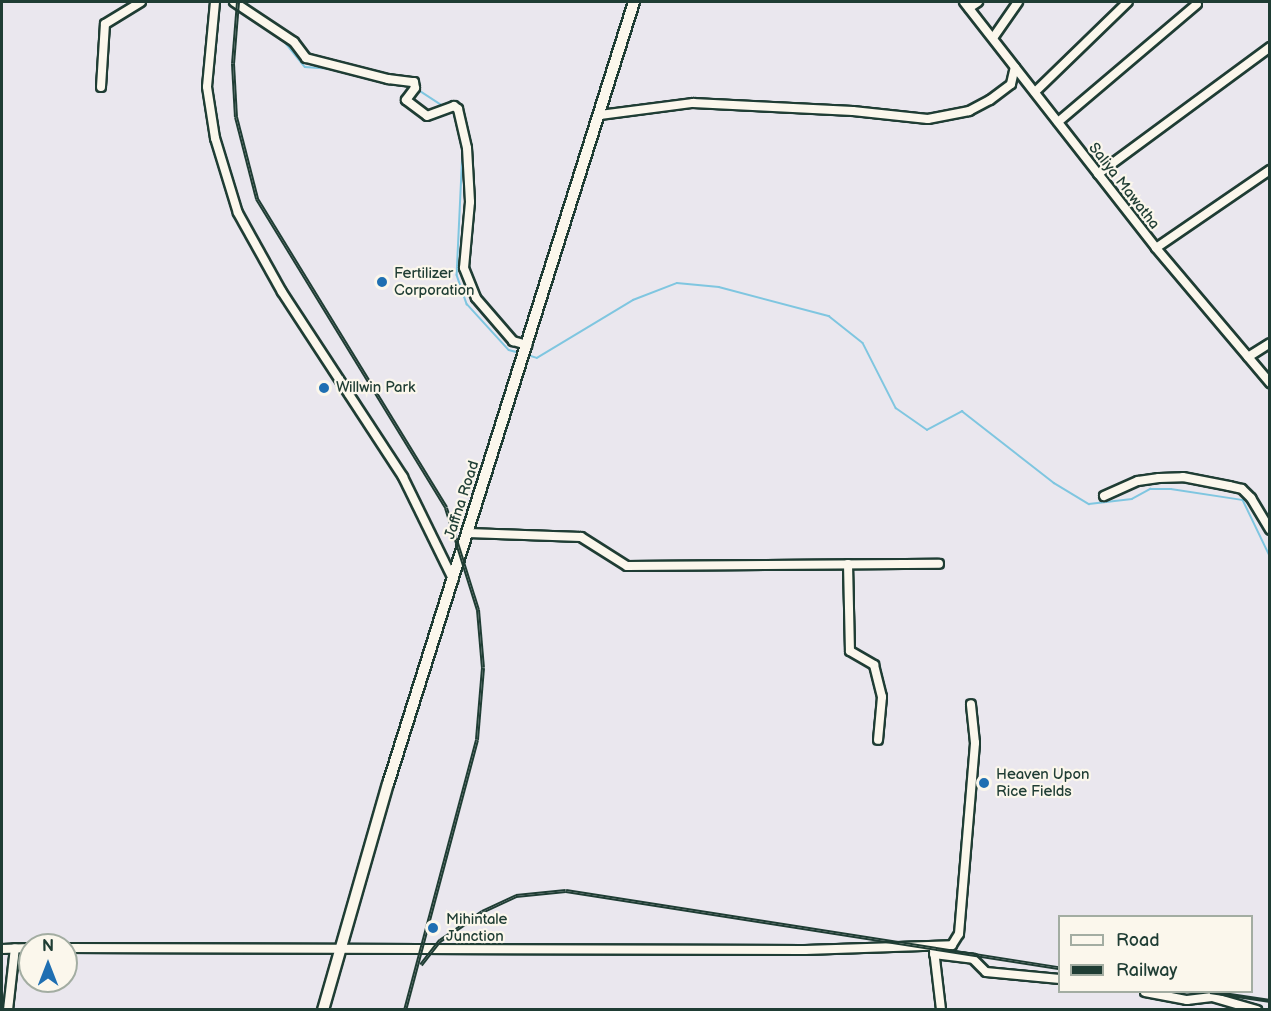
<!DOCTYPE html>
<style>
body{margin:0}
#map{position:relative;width:1271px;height:1011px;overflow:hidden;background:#eae7ee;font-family:"Balsamiq Sans",sans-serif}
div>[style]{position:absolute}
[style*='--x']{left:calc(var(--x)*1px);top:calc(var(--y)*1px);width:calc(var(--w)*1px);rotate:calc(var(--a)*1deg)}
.stream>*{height:1.5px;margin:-0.75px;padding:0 0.75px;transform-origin:0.75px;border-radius:0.75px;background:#7fc6e0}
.roads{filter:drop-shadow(2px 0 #1f3d34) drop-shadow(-2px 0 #1f3d34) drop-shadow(0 2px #1f3d34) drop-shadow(0 -2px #1f3d34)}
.minor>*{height:8px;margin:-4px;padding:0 4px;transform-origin:4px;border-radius:4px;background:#fbf7ec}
.highway>*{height:10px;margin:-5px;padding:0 5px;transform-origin:5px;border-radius:5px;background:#fbf7ec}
.rail>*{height:4px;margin-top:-2px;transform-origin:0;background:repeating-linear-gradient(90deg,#fbf7ec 0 4.5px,#1f3d34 0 9px);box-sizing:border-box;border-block:2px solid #1f3d34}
.dots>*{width:16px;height:16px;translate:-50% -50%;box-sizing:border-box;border:3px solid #fbf7ec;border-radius:50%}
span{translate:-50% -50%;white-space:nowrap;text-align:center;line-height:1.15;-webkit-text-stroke:4.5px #fbf7ec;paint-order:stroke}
.street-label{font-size:15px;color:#1f3d34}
.poi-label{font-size:15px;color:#1f3d34}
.left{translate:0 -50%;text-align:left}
.frame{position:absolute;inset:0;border:3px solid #1f3d34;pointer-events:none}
.legend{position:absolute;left:1058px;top:915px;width:195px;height:78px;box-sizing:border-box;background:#fbf7ec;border:2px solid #a3ada2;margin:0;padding:8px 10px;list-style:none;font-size:18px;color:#1f3d34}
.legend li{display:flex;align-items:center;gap:12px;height:30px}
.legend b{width:30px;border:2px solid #a3ada2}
.north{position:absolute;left:18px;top:933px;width:60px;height:60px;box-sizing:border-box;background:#fbf7ec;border:2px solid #a3ada2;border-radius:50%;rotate:0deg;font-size:16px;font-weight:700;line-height:24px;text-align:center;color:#1f3d34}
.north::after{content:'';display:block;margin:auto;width:21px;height:27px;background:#1f6fb2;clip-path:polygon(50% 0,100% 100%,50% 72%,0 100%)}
</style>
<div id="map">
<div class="stream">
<i style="--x:284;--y:41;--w:33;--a:51"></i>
<i style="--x:305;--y:67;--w:28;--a:4"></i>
<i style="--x:417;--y:89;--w:31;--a:33"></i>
<i style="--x:463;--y:150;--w:125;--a:92.7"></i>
<i style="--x:457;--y:275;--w:31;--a:71"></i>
<i style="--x:467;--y:304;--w:62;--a:47.6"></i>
<i style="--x:509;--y:350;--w:11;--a:15"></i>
<i style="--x:528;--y:355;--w:9;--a:18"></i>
<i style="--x:537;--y:358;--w:112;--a:-31.1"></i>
<i style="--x:633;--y:300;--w:47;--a:-21.1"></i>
<i style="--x:677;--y:283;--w:42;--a:5.4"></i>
<i style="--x:719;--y:287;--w:114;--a:14.8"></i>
<i style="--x:829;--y:316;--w:43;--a:38.5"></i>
<i style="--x:863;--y:343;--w:73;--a:63.1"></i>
<i style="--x:896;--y:408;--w:38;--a:35"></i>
<i style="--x:927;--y:430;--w:40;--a:-28"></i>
<i style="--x:962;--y:411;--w:117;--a:38"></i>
<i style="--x:1054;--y:483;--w:41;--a:31"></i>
<i style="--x:1089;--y:504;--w:43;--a:-6.6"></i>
<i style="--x:1132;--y:499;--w:21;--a:-29"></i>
<i style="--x:1150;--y:489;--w:21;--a:0"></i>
<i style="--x:1171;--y:489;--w:73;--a:8.7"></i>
<i style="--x:1243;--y:500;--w:62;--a:64.3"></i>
</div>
<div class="roads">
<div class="minor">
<i style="--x:215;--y:2;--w:85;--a:95.4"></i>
<i style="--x:207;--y:87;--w:52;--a:81.1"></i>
<i style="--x:215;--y:138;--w:78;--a:73"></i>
<i style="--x:238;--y:213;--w:90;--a:60.9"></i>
<i style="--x:282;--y:292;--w:221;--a:56.8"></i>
<i style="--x:403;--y:477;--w:114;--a:63.9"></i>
<i style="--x:234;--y:2;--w:72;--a:33.7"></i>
<i style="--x:294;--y:42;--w:20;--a:53"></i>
<i style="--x:306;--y:58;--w:85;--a:14.4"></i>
<i style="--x:388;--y:79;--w:26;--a:7"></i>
<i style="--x:414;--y:82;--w:6;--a:81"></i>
<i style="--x:415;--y:88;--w:15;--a:127"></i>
<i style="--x:406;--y:100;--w:26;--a:37"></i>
<i style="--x:427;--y:116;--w:29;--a:-20"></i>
<i style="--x:454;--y:106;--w:5;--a:37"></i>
<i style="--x:458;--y:109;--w:40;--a:77"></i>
<i style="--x:467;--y:148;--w:54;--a:86.8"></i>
<i style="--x:470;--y:202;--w:66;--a:95.2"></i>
<i style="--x:464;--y:268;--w:32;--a:68"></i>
<i style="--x:476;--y:298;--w:57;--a:49.3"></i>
<i style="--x:513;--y:341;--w:15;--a:16"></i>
<i style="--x:964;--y:2;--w:312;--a:52"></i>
<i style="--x:1156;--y:248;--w:177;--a:49.8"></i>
<i style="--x:969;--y:8;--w:11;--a:-34"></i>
<i style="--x:993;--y:38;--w:44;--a:-55.2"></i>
<i style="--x:101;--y:87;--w:63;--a:-86.4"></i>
<i style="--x:105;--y:24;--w:42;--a:-31.4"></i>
<i style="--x:1035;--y:92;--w:129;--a:-44.1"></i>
<i style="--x:600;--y:115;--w:94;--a:-7.4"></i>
<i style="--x:693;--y:103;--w:160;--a:2.9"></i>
<i style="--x:853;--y:111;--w:75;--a:6.1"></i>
<i style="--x:928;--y:119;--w:42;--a:-11"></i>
<i style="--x:969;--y:111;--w:24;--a:-28"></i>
<i style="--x:990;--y:100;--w:26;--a:-37"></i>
<i style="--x:1011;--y:84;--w:17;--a:-77"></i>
<i style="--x:1058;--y:122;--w:182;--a:-40.3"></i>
<i style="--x:1098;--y:174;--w:214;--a:-36.4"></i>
<i style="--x:1156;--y:248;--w:138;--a:-34.4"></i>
<i style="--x:1248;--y:357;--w:26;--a:-32"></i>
<i style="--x:1104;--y:496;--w:37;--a:-24"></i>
<i style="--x:1138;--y:481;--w:21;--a:-8"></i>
<i style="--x:1159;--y:478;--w:24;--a:-2"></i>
<i style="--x:1183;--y:477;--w:47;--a:11.1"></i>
<i style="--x:1229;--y:486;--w:13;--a:13"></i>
<i style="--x:1242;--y:489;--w:13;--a:45"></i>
<i style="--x:1251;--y:498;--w:37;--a:59"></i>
<i style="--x:468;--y:533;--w:113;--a:2"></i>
<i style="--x:581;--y:537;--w:54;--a:32.2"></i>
<i style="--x:627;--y:566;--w:312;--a:-0.4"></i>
<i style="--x:848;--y:564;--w:87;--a:88.7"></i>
<i style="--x:850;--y:651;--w:28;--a:30"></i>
<i style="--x:874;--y:665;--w:33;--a:76"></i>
<i style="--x:882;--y:697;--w:43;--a:95.3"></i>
<i style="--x:66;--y:948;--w:739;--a:0.16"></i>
<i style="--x:805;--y:950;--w:147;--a:-1.9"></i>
<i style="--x:952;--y:945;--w:13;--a:-58"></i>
<i style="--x:959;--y:934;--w:192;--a:-85.2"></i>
<i style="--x:975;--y:743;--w:39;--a:-96"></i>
<i style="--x:2;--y:949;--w:28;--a:-2"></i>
<i style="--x:934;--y:950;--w:60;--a:83.3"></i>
<i style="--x:934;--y:954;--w:39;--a:7"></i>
<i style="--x:973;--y:959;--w:18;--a:45"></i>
<i style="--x:986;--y:972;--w:74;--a:5.4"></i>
<i style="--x:1145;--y:992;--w:43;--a:10.8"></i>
<i style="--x:1187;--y:1000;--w:25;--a:-7"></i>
<i style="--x:1212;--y:997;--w:47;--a:16.1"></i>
<i style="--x:8;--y:1010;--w:62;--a:-83.6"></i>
</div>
<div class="highway">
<i style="--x:323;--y:1010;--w:235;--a:-74"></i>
<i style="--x:388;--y:784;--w:820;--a:-72.54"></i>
</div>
</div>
<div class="rail">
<i style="--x:238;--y:2;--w:62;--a:94.6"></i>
<i style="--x:233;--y:64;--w:53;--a:86.8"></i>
<i style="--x:236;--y:117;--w:85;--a:75.6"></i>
<i style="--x:257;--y:199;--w:362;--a:58.5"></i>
<i style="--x:446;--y:508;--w:107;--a:72.6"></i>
<i style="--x:478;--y:610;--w:58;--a:85.1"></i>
<i style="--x:483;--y:668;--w:72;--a:94.8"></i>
<i style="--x:477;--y:740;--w:279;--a:104.9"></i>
<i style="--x:421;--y:965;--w:31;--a:-52"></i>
<i style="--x:440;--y:941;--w:51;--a:-34.6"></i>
<i style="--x:482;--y:912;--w:38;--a:-25"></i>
<i style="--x:516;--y:896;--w:50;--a:-5.7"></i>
<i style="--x:566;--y:891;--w:500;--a:8.9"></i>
<i style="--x:1210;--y:992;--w:61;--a:8.5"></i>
</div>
<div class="dots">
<i style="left:382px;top:282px;background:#1f6fb2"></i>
<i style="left:324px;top:388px;background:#1f6fb2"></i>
<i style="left:984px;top:783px;background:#1f6fb2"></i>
<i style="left:433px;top:928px;background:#1f6fb2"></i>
</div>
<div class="street-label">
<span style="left:1124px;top:186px;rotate:52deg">Saliya Mawatha</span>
<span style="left:462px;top:500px;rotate:-72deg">Jaffna Road</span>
</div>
<div class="poi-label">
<span class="left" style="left:394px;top:282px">Fertilizer<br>Corporation</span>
<span class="left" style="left:336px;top:388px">Willwin Park</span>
<span class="left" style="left:996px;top:783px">Heaven Upon<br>Rice Fields</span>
<span class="left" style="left:446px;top:928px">Mihintale<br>Junction</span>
</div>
<div class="frame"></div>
<ul class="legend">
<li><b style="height:8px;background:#fbf7ec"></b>Road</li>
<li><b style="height:8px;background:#1f3d34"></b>Railway</li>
</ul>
<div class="north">N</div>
</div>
